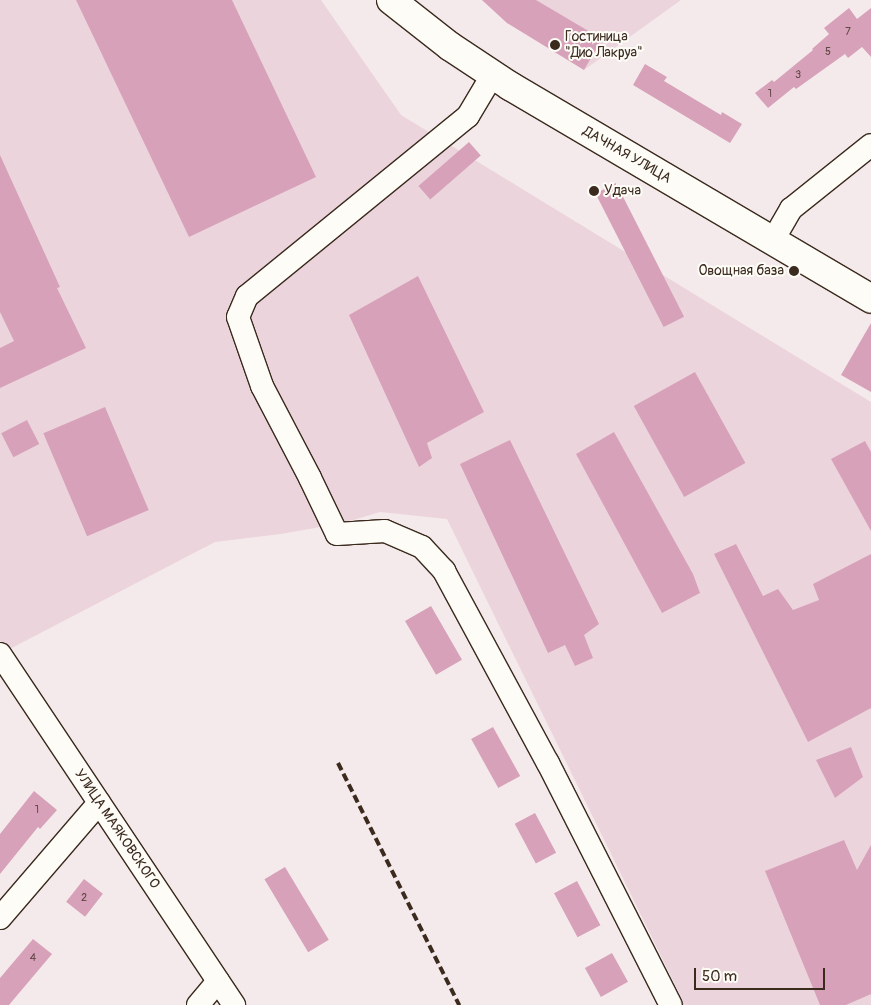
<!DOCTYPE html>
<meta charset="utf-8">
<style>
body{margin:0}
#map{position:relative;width:871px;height:1005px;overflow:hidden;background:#f5eaeb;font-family:Pangolin,sans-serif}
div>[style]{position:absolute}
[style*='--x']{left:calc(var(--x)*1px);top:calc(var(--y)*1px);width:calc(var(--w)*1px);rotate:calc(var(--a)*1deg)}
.built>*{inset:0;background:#ecd4dc}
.building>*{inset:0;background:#d7a2b9;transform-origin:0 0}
.roads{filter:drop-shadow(1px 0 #3b2a1e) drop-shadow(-1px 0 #3b2a1e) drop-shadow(0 1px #3b2a1e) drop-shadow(0 -1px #3b2a1e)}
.minor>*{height:22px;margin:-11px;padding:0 11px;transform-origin:11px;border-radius:11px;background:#fdfcf7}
.major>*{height:28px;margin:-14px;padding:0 14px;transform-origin:14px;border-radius:14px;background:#fdfcf7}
.rail>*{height:4px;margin-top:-2px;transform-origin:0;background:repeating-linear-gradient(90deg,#3b2a1e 0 8px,transparent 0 12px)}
.dots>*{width:14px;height:14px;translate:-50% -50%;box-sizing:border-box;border:2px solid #fdfcf7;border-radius:50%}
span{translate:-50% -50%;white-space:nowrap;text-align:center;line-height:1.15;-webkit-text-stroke:4px #fdfcf7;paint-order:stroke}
.number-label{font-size:11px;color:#624845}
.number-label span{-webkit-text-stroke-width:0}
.poi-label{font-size:14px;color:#3b2a1e}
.left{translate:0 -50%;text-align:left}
.right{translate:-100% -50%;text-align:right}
.street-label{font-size:14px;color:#3b2a1e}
.scale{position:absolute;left:694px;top:968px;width:131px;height:22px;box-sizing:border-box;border:2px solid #3b2a1e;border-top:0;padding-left:6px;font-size:15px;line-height:18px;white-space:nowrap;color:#3b2a1e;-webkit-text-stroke:4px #fdfcf7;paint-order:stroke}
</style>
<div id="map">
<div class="built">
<i style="clip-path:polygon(0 0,321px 0,401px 115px,871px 402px,871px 1005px,685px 1005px,447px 519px,380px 512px,343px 523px,281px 534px,215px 542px,6px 651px,0 641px)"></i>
<i style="clip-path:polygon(482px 0,681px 0,584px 70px,507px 23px)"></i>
</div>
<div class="building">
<i style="clip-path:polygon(76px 0,232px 0,316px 177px,189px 237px)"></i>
<i style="clip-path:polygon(482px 0,536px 0,602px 39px,584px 70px,507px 23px)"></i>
<i style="clip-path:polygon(849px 8px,857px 19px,871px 8px,871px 57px,862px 47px,848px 58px,845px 54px,796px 89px,794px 87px,768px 108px,755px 93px,772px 80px,774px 82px,813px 50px,812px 49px,829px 34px,824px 28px)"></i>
<i style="clip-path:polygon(645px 64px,667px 77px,664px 81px,721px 115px,722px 112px,742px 124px,730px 143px,633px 85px)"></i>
<i style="left:469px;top:142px;width:18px;height:67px;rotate:49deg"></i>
<i style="clip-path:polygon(0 155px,60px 287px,57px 288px,86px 348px,0 388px,0 348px,14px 341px,0 312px)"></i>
<i style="left:616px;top:183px;width:150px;height:23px;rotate:63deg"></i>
<i style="clip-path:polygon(418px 276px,484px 412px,427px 443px,432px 458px,419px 467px,349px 315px)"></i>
<i style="clip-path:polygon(871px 323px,871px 392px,841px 375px)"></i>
<i style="left:695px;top:372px;width:104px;height:70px;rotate:61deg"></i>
<i style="left:105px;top:407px;width:112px;height:67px;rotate:67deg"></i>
<i style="left:27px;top:420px;width:27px;height:29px;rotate:63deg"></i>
<i style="clip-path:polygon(614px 432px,693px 574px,700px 593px,662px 613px,576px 454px)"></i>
<i style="clip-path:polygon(510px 440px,599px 624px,584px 635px,593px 658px,575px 666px,565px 645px,548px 653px,460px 464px)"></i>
<i style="clip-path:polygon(865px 441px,871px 452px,871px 531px,831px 459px)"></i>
<i style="clip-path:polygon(736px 544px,763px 596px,778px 589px,793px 610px,819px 600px,813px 584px,871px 554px,871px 708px,808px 742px,714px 554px)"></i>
<i style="left:431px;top:606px;width:62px;height:30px;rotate:60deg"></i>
<i style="left:493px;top:727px;width:56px;height:25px;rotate:61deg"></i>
<i style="clip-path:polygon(851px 747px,863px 777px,835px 798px,816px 760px)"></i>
<i style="clip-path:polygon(34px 791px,57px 810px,40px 829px,38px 827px,0 874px,0 834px)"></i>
<i style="left:535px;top:813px;width:45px;height:23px;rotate:62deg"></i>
<i style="clip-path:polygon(844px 840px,857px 870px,871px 845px,871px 994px,846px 1005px,820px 1005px,765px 871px)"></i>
<i style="left:285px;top:867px;width:85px;height:24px;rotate:59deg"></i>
<i style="left:84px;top:879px;width:24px;height:29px;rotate:38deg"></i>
<i style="left:577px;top:881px;width:50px;height:26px;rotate:62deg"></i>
<i style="clip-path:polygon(33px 939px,52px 954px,9px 1005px,0 1005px,0 978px)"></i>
<i style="left:612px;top:953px;width:33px;height:31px;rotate:61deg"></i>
</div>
<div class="roads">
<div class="minor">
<i style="--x:493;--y:74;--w:49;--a:120.8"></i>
<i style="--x:468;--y:116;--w:285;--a:140.8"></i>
<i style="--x:247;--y:296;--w:23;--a:113"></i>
<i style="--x:238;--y:317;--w:73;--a:70.8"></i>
<i style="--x:262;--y:386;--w:104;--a:62.4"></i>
<i style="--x:310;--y:478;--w:62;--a:64.3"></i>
<i style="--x:337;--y:534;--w:48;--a:-3.6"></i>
<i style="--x:385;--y:531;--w:40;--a:23.4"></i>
<i style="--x:422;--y:547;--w:33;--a:47"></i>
<i style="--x:444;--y:571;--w:218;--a:61.6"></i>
<i style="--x:548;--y:763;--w:271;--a:63.1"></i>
<i style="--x:780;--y:228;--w:22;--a:-60"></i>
<i style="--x:791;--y:209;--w:102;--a:-38.7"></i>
<i style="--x:0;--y:654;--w:422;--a:56.3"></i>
<i style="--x:0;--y:918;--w:152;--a:-49.3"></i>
<i style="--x:198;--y:1005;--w:31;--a:-50"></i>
</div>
<div class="major">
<i style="--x:391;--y:0;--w:76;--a:38.1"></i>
<i style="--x:451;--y:47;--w:71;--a:33.5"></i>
<i style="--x:510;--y:86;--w:419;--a:30.5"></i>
</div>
</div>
<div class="rail">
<i style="--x:338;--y:763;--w:271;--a:63.4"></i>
</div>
<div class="dots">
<i style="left:555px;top:45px;background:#3b2a1e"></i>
<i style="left:594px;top:191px;background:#3b2a1e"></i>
<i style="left:794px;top:271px;background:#3b2a1e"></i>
</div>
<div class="number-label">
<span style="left:848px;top:32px">7</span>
<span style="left:828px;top:52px">5</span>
<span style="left:798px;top:75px">3</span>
<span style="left:770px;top:94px">1</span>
<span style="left:37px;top:810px">1</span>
<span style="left:84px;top:898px">2</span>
<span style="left:33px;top:958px">4</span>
</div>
<div class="poi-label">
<span class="left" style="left:565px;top:45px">Гостиница<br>"Дио Лакруа"</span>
<span class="left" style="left:604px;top:191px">Удача</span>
<span class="right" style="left:784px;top:271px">Овощная база</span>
</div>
<div class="street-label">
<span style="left:627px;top:155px;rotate:30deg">ДАЧНАЯ УЛИЦА</span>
<span style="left:117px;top:829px;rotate:56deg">УЛИЦА МАЯКОВСКОГО</span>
</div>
<div class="scale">50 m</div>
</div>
